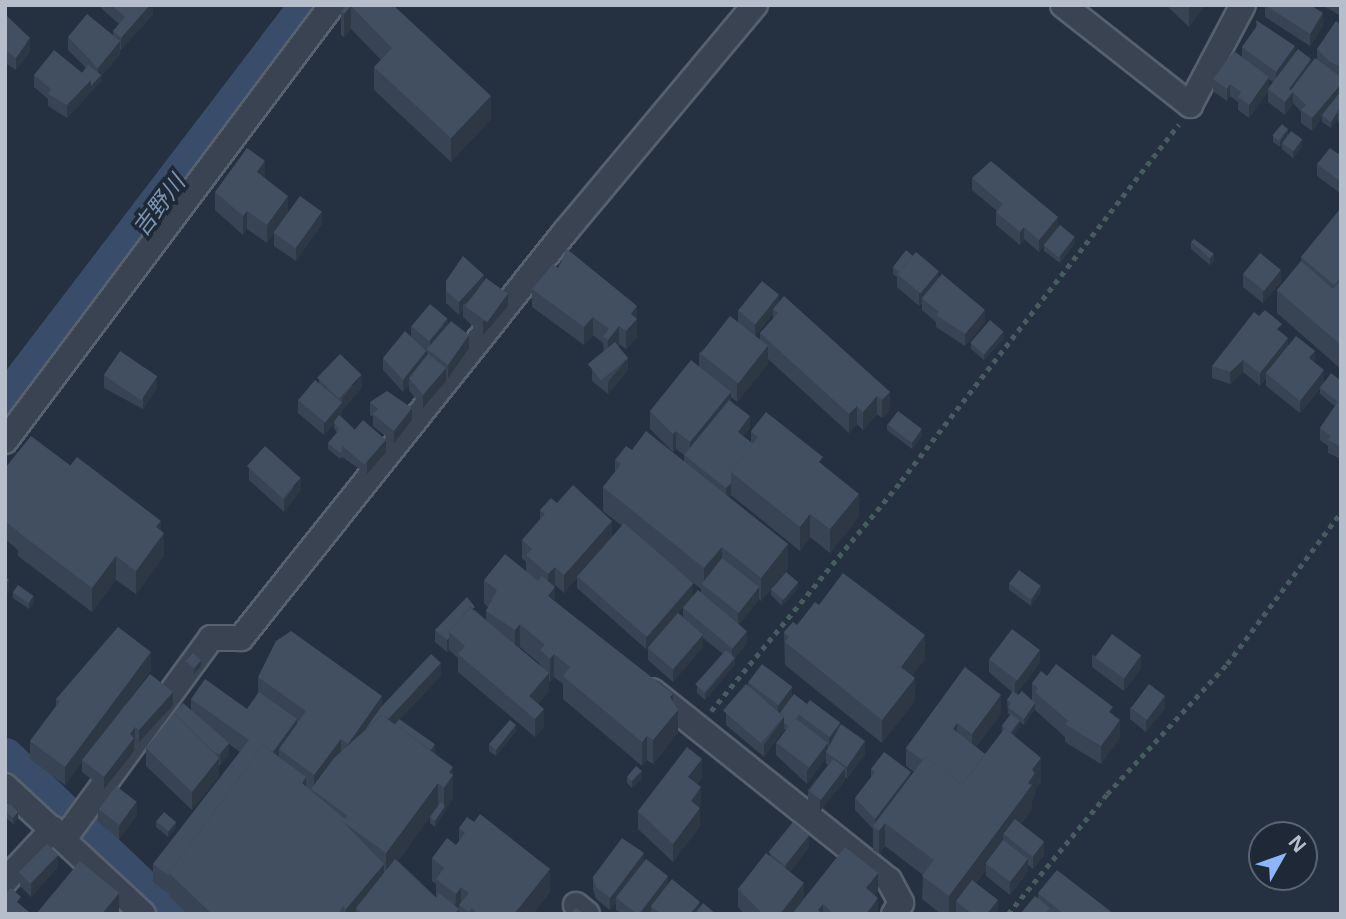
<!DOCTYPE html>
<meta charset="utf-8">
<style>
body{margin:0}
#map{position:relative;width:1346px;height:919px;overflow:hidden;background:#253141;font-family:"Open Sans","Noto Sans JP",sans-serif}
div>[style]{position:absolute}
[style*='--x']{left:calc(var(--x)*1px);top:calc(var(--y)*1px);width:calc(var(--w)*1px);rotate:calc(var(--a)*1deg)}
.river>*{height:40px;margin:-20px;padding:0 20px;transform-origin:20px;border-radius:20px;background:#394c69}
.path>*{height:4.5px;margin-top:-2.25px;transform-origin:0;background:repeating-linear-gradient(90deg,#465c5f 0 5px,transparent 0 10px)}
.roads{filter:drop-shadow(2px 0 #57616e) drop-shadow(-2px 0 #57616e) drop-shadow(0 2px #57616e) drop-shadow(0 -2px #57616e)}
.minor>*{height:24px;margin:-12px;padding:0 12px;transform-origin:12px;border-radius:12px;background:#3a4351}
.wall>*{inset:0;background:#384453}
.shaded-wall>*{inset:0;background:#2e3744}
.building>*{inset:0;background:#414f61;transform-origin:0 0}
span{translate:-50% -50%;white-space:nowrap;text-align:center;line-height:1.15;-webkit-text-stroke:7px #1e2836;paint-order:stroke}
.water-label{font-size:23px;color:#7d94b3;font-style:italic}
.frame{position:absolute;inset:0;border:7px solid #b6becb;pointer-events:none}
.north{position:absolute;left:1248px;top:821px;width:70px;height:70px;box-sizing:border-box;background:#1e2836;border:2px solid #5b6472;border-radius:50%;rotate:50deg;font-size:19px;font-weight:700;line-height:28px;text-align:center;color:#b6becb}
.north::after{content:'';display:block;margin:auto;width:24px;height:32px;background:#8db5fa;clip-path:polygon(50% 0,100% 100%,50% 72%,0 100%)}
</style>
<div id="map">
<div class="river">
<i style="--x:5;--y:405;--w:503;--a:-52.67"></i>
<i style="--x:5;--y:758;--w:226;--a:43.7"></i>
</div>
<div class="path">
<i style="--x:711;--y:711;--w:298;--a:-50.4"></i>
<i style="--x:901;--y:481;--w:452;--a:-52.1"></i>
<i style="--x:1008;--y:914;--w:156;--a:-50.5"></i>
<i style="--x:1107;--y:794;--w:177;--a:-47.3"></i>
<i style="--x:1227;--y:664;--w:190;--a:-53.1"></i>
</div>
<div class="roads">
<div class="minor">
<i style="--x:1063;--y:5;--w:162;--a:38.2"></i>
<i style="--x:1190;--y:105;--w:113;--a:-62.1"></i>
<i style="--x:5;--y:441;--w:545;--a:-53.13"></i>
<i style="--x:652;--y:691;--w:303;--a:38.6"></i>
<i style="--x:889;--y:880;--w:26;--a:62"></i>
<i style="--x:901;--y:903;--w:13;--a:122"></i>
<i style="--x:5;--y:786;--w:188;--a:42.8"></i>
<i style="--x:64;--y:839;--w:249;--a:-53.8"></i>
<i style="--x:211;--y:638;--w:30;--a:0"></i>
<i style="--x:241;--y:638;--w:519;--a:-51.41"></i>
<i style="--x:565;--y:232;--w:296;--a:-50.1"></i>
<i style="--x:5;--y:881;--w:71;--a:-47.3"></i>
<i style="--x:576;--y:905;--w:14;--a:39"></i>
</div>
</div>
<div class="wall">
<i style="clip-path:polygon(101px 5px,153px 5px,153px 14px,121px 50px,120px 49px,120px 54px,101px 77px,101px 81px,67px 118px,48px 106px,48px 99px,34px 87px,34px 75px,82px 73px,86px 68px,68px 50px,68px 37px,113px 35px,113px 31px,119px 24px,101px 8px)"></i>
<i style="clip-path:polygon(346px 5px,393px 5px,491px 119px,451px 162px,374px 90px,374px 67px,381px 60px,351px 29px,344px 37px,341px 35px,341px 11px)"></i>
<i style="clip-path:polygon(1166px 5px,1205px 5px,1189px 27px)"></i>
<i style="clip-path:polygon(1265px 5px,1323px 26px,1310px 46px,1265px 17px)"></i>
<i style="clip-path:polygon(1322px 5px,1341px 5px,1341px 16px)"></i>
<i style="clip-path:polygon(5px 16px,30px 51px,16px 70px,5px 63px)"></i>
<i style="clip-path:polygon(evenodd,1256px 20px,1295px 53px,1311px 63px,1317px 60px,1317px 49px,1341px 25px,1341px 125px,1338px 122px,1338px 118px,1331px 128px,1322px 122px,1322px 118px,1312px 131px,1301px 123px,1301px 112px,1293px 103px,1285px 115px,1268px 102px,1268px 92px,1249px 118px,1238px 110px,1238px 102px,1230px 96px,1227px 101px,1213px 91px,1213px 79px,1242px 57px,1242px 47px,1256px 27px,1256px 20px,1269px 79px,1273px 82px,1269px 87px,1269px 79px)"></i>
<i style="clip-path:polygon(1288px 134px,1302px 146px,1293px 158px,1282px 149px,1282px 144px,1280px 147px,1273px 142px,1273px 136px)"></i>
<i style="clip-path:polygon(1341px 156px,1340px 193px,1317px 176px,1317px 164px)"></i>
<i style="clip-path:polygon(265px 178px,288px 213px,322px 224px,296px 261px,274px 246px,274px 233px,281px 224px,267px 243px,247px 229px,243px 235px,215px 210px,215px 192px)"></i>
<i style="clip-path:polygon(972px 178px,1058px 228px,1075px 243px,1060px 263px,1044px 251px,1044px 246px,1039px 252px,1024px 239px,1020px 245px,996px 225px,996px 212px,997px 211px,972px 190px)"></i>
<i style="clip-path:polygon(1341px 210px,1341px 369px,1277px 313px,1277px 290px,1301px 262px,1301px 257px)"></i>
<i style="clip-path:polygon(1191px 242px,1214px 261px,1210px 265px,1191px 249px)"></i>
<i style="clip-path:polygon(893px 267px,939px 278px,985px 322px,965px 346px,936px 327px,936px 322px,922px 310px,922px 303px,919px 306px,897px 287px,897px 277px,893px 274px)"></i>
<i style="clip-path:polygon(1243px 274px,1281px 282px,1263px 303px,1243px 287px)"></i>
<i style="clip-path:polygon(446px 281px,484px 281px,508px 306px,483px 335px,463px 317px,463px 310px,459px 315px,446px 303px)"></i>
<i style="clip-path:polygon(532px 289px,637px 324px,637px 337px,626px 349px,619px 344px,618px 346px,628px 370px,608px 394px,592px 381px,592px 369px,604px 355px,603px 343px,593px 335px,584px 345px,532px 307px)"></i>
<i style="clip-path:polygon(evenodd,779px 303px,890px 392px,890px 410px,882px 418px,877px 414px,863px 430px,857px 424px,849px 433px,768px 359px,768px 364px,737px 402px,731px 397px,731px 401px,750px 428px,743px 436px,751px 442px,751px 431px,823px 465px,859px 517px,830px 553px,810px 537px,800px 551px,731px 495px,729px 497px,788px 568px,772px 587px,798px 588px,782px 606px,771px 595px,771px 589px,761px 601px,759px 599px,739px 624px,747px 643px,735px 658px,735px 664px,705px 700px,697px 693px,697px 686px,723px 654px,703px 638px,703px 647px,673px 682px,648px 660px,648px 648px,671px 622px,646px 649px,577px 588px,577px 578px,564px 593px,555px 585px,554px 586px,555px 601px,673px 702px,678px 733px,653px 764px,647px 760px,642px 766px,563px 699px,563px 684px,554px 677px,550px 682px,549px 681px,549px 691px,538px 704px,544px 727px,535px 737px,458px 672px,458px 658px,449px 650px,447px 652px,435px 642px,435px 630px,475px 610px,486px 620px,486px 611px,488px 607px,484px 603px,484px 580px,526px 572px,526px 562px,522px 558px,522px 540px,540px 519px,540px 510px,557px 503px,612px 537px,622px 526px,603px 511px,603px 487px,615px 472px,615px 460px,632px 450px,684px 462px,684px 455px,676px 449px,673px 452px,650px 429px,650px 411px,699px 366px,699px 353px,738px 322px,738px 311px,779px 303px,773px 314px,773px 319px,760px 333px,760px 340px,755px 336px,773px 314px,779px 303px,680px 572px,701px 589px,701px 592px,693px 596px,680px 572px,779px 303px,688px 602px,683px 608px,683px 617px,678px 613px,688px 602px,779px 303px,520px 647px,540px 664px,540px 666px,519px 648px,520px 647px)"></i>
<i style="clip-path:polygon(evenodd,448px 324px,469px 348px,448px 378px,446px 376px,446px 381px,423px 408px,409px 390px,409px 385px,403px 392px,383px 370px,383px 358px,411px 337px,411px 326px,448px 324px,421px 347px,427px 352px,427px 355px,426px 357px,421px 347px)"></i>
<i style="clip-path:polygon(1282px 333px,1288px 345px,1315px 363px,1324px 382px,1341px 381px,1341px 459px,1328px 453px,1328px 446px,1320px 440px,1320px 428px,1335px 406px,1320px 394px,1320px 388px,1300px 413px,1266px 386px,1266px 378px,1260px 386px,1243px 372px,1230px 384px,1212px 378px,1212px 366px)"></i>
<i style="clip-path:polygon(1004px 338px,984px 360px,971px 349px,971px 343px)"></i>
<i style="clip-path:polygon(104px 375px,157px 388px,143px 409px,104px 388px)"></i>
<i style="clip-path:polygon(319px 379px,362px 387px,342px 411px,342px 415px,341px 416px,355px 430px,386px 452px,367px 474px,342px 457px,340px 459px,328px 449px,328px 443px,337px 433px,334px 428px,334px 424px,324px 435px,298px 413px,298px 400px,319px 383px)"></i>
<i style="clip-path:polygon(370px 402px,412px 420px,394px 443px,373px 426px,373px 417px,370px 415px)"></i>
<i style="clip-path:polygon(887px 424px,922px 436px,912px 449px,887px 430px)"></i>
<i style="clip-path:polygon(71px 466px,161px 531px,164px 556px,136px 594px,116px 580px,92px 612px,18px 556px,18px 550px,5px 539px,5px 468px)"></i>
<i style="clip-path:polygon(249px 468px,301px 490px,284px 512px,249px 480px)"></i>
<i style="clip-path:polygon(1009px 584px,1041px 592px,1031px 606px,1009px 590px)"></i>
<i style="clip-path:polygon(13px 592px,34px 602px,29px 609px,13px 598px)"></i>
<i style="clip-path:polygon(819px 605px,925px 659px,912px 675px,915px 701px,882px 743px,785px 665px,784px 632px,797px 625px)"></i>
<i style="clip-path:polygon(1092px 655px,1141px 668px,1124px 691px,1092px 667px)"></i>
<i style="clip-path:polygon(989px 659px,1040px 663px,1016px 694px,1032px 700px,1032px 683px,1047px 676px,1113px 714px,1120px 738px,1101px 764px,1065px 742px,1065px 737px,1035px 710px,1035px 703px,1035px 709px,1024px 725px,1020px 722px,1020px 727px,1014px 735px,1041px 782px,1035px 789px,1035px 796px,1032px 801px,1032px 809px,1021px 824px,1044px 855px,1033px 869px,1028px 865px,1028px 871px,1010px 895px,986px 876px,986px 870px,976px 883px,998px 912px,997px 914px,956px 914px,956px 910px,953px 914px,941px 914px,922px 899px,923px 875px,885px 846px,879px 854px,873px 850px,873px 829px,855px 810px,855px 798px,871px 777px,871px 769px,911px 776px,914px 772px,906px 766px,906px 748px,965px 667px,1001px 713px,976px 747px,985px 754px,1002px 732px,1002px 726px,1010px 715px,1008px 714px,1007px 700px,1012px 692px,989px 672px)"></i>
<i style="clip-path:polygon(186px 661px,201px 666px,194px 674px,186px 667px)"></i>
<i style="clip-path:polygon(151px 670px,125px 705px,173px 705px,139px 742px,135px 739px,134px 741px,134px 751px,104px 789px,82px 772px,82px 762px,65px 785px,30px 759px,30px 741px,56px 706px,56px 699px)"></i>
<i style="clip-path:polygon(441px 676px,400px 719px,435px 754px,453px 775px,453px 798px,435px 827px,430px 823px,430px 817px,398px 861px,436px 897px,436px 884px,432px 881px,432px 858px,456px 845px,459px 841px,459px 828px,550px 892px,533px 914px,187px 914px,169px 896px,169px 894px,153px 882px,153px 864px,240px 752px,229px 744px,229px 755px,219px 766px,219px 776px,192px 810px,146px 766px,146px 748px,191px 710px,191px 699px,247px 709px,258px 693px,258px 677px,382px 707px)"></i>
<i style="clip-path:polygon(748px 682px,792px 697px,840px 727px,865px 754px,847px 779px,845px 777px,845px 780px,820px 811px,808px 802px,808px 790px,828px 765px,826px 764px,826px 758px,807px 784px,776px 755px,776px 743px,786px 730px,784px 729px,764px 757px,726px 725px,726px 713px,748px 686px)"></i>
<i style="clip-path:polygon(1130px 707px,1165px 708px,1146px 732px,1130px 719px)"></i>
<i style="clip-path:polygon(516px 731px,496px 756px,489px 751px,489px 744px)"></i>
<i style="clip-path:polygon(627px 777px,642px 778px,632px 788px,627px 783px)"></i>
<i style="clip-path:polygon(702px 777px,697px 784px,701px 805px,699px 807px,700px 826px,673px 862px,638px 829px,638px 811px)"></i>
<i style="clip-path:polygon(5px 808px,18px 818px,13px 824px,5px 817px)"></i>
<i style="clip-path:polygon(98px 809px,137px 815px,119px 839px,98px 822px)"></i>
<i style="clip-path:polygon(156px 821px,176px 828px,168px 837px,156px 827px)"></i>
<i style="clip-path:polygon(809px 847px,790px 872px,804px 899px,878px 891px,875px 895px,878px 914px,744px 914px,738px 907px,738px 889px,770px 856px,770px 853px)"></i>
<i style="clip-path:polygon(644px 861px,668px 883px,700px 907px,716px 914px,651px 914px,651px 912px,650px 914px,622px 914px,616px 910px,616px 903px,610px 910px,596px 899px,593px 889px,593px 877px)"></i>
<i style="clip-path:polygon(58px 867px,31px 897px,20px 886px,20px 874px)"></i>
<i style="clip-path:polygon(1038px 893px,1114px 914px,1020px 914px,1038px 899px)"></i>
</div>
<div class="shaded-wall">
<i style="clip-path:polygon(150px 5px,153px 5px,153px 14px,121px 50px,121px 38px)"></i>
<i style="clip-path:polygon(1191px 5px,1205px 5px,1189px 27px,1189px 9px)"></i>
<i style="clip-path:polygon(351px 6px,351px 29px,344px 37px,344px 14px)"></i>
<i style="clip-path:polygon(1323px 13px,1323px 26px,1310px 46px,1310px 34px)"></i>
<i style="clip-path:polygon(30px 38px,30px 51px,16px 70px,16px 58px)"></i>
<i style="clip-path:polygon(120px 41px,120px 54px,101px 77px,101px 81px,67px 118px,67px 105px,91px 80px,98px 78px,98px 68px)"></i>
<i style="clip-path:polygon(1295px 46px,1295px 59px,1276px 84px,1276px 72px)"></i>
<i style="clip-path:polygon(1311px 59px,1311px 71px,1291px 90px,1291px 94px,1293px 92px,1293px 105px,1285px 115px,1285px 102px,1289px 89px)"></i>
<i style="clip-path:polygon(1269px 77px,1269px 90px,1268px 89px,1268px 92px,1249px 118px,1249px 105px)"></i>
<i style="clip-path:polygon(1230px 84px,1230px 96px,1227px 101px,1227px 89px)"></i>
<i style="clip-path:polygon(1341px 84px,1341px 96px,1322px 115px,1322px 118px,1312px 131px,1312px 118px)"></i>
<i style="clip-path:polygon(491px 96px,491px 119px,451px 162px,451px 138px)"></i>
<i style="clip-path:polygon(1338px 112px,1338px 118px,1331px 128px,1331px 122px)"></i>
<i style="clip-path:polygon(1288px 129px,1288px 135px,1280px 147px,1280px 141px)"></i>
<i style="clip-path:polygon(1302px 139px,1302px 146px,1293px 158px,1293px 151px)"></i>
<i style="clip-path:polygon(265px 161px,265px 179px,257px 172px)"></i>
<i style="clip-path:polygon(288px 196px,288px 214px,267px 243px,267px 225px)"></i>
<i style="clip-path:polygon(247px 211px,247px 229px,243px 235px,243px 216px)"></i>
<i style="clip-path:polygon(322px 212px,322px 224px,296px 261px,296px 248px)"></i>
<i style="clip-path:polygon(1058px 217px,1058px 230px,1039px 252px,1039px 240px)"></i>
<i style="clip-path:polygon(1024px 227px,1024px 239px,1020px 245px,1020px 232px)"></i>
<i style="clip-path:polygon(1075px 237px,1075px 243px,1060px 263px,1060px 257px)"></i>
<i style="clip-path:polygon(1214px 254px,1214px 261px,1210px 265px,1210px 258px)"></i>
<i style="clip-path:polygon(1281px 270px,1281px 282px,1263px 303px,1263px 291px)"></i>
<i style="clip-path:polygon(939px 271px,939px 283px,922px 298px,922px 303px,919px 306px,919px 294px)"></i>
<i style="clip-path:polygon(484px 275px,484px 287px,463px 305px,463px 310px,459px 315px,459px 302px)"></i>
<i style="clip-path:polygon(508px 294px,508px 306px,483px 335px,483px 322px)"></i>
<i style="clip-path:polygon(779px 295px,779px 307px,773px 309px,773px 314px,755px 337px,755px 324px)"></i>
<i style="clip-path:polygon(637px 306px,637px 337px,626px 349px,626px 331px,631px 314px)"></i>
<i style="clip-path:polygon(985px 310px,985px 322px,965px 346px,965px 334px)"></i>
<i style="clip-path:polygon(593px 317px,593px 335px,584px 345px,584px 327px)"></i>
<i style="clip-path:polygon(448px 319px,448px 331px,430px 350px,430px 341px)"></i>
<i style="clip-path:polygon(619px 326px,619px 344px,608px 358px,608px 340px)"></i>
<i style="clip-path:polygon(1004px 332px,1004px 338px,984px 360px,984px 354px)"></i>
<i style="clip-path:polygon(469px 335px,469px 348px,448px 378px,448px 365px)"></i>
<i style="clip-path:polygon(1288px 338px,1288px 350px,1266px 373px,1266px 378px,1260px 386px,1260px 373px)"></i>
<i style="clip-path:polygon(768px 346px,768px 364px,737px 402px,737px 384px)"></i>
<i style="clip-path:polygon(426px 351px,426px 364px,409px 378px,409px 385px,403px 392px,403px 380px)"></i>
<i style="clip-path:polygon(1315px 351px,1315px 363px,1309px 358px)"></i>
<i style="clip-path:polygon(628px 358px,628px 370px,608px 394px,608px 382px)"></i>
<i style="clip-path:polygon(1243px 360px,1243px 372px,1230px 384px,1230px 372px)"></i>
<i style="clip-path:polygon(446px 368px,446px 381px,423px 408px,423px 395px)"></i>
<i style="clip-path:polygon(1324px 370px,1324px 382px,1300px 413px,1300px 401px)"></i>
<i style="clip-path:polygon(362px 375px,362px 387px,342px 411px,342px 398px)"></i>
<i style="clip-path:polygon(157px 376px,157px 388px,143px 409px,143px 397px)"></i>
<i style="clip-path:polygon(731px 392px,731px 410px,690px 460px,690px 442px)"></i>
<i style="clip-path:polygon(890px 392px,890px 410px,882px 418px,882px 400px)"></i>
<i style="clip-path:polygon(877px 396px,877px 414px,863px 430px,863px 412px)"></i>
<i style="clip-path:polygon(342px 403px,342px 415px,335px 423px,334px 422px,334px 424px,324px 435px,324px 423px)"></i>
<i style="clip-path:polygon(857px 406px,857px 424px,849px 433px,849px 414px)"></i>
<i style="clip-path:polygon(412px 408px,412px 420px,394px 443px,394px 431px)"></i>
<i style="clip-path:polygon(750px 416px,750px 428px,738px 444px,738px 432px)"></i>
<i style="clip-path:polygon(922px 429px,922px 436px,912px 449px,912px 443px)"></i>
<i style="clip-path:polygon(676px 431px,676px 449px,673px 452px,673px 434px)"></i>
<i style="clip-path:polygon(386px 440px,386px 452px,367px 474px,367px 462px)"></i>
<i style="clip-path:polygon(301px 478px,301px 490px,284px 512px,284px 500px)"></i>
<i style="clip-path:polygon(731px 483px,731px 495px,726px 500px,726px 488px)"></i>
<i style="clip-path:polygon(859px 494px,859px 517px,830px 553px,830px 529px)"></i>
<i style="clip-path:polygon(810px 514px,810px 537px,800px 551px,800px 527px)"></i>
<i style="clip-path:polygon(161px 521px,161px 538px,164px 533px,164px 556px,136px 594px,136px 571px,156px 527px)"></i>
<i style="clip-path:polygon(612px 521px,612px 539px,577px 576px,577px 578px,564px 593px,564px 575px)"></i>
<i style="clip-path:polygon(788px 544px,788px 568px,761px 601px,761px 578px)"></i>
<i style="clip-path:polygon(722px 547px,722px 570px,704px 586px,704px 568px)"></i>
<i style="clip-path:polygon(116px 556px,116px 580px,92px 612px,92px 588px)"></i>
<i style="clip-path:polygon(555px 567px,555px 585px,548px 592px,548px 574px)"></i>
<i style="clip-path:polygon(7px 572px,7px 583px,9px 580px,9px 592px,5px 598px,5px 574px)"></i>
<i style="clip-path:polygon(798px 582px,798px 588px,782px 606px,782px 599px)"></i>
<i style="clip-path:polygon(693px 584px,693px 596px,646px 649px,646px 637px)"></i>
<i style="clip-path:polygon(1041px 586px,1041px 592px,1031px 606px,1031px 600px)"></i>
<i style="clip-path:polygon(555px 587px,555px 611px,548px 596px)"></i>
<i style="clip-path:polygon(759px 587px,759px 600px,738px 626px,738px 613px)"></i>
<i style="clip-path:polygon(34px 596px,34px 602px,29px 609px,29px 603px)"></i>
<i style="clip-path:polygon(520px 624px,520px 647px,515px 653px,515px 630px)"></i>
<i style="clip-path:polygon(747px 631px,747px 643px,735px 658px,735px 664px,705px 700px,705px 694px,732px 661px,732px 649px)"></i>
<i style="clip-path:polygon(703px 635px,703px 647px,673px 682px,673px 670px)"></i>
<i style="clip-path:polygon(925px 635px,925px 659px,901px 690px,901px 667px)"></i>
<i style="clip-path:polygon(449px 638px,449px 650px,447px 652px,447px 640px)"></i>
<i style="clip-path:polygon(1040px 650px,1040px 663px,1015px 695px,1015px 683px)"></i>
<i style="clip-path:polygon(151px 652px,151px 670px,83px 761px,82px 760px,82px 762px,65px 785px,65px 767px)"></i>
<i style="clip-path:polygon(554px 654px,554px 677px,550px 682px,550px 659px)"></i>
<i style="clip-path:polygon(1141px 655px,1141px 668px,1124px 691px,1124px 678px)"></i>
<i style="clip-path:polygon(201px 660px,201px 666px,194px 674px,194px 668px)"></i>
<i style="clip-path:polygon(441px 663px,441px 676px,368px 753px,368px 741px)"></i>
<i style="clip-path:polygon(549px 673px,549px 691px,529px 714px,529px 696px)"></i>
<i style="clip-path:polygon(915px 678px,915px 701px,882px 743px,882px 720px)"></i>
<i style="clip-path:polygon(792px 687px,792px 699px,778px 717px,778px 705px)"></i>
<i style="clip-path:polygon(173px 692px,173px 705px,139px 742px,139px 730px)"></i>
<i style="clip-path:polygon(673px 694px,673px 715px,678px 710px,678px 733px,653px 764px,653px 740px,670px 697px)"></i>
<i style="clip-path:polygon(1001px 695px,1001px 713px,972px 752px,972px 734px)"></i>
<i style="clip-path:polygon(382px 696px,382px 720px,348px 768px,348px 744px)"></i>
<i style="clip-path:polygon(1165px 696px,1165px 708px,1146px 732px,1146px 720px)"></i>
<i style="clip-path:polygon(1035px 703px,1035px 709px,1024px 725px,1024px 719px)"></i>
<i style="clip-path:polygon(544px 709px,544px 727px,535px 737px,535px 719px)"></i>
<i style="clip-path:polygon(784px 717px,784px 729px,764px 757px,764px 745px)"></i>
<i style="clip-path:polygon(297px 719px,297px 737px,279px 749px,279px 762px,270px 756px)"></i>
<i style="clip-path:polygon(1120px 720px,1120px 738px,1101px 764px,1101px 746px)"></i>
<i style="clip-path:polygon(1020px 721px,1020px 727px,1011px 739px,1011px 733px)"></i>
<i style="clip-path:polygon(840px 723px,840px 735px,829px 749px,829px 737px)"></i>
<i style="clip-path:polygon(957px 723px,957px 741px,953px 729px)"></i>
<i style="clip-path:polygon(516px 725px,516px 731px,496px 756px,496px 750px)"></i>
<i style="clip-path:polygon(135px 727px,134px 751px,104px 789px,104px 777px)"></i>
<i style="clip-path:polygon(647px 736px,647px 760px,642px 766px,642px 742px)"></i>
<i style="clip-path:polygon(341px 739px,341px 762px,314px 790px,314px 775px)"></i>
<i style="clip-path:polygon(865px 741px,865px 754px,847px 779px,847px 767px)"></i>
<i style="clip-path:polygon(229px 743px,229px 755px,220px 766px,220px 754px)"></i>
<i style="clip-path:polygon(828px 743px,828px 753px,826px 752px,826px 758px,807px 784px,807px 771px)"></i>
<i style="clip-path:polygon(435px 744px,435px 757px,426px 758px)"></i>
<i style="clip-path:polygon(219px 758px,219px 776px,192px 810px,192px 792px)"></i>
<i style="clip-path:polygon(1041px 758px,1041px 782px,1035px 789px,1035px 796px,1032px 801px,1032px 809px,1009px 839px,1003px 834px,1003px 847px,986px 864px,986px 870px,960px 904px,956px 901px,956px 910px,953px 914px,949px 914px,949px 896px,1028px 783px,1032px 770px)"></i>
<i style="clip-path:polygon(702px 759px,702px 777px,688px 795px,688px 777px)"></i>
<i style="clip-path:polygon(453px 767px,453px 798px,435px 827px,435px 821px,444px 807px,444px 788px,449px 772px)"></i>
<i style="clip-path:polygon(845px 768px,845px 780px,820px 811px,820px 799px)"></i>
<i style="clip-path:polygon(642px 771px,642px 778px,632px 788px,632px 781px)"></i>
<i style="clip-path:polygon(911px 772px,911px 784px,875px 827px,875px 819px)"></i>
<i style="clip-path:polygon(306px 777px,306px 800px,302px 783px)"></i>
<i style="clip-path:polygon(438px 783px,438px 806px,386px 877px,386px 853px)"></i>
<i style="clip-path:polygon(701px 787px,701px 805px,691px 819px,691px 801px)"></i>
<i style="clip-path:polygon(137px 802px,137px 815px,119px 839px,119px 826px)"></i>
<i style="clip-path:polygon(700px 808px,700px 826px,673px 862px,673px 844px)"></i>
<i style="clip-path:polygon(18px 812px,18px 818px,13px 824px,13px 818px)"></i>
<i style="clip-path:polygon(176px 822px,176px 828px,168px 837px,168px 831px)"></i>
<i style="clip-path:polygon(885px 823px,885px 846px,879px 854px,879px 831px)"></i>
<i style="clip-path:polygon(809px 835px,809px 847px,786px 877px,786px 865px)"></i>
<i style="clip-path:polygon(1044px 842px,1044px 855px,1033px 869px,1033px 857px)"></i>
<i style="clip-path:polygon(644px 853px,644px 866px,616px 898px,616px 903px,610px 910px,610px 898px)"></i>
<i style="clip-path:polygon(58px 855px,58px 867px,31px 897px,31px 884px)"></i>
<i style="clip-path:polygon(1028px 859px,1028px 871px,1010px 895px,1010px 882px)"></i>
<i style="clip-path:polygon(384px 864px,384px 888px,356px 908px,356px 914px,346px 914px,346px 909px)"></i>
<i style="clip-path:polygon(550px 869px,550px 892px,533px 914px,514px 914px)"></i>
<i style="clip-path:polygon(878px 873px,878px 891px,866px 906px,866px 888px)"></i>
<i style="clip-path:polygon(668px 876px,668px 889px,651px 906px,651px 912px,650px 914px,642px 914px,642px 911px)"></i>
<i style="clip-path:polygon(804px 883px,804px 901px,794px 914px,780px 914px)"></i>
<i style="clip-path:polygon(461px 887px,461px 906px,459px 905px,459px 914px,455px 914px,456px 894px)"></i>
<i style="clip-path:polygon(119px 893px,119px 911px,116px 914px,102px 914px)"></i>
<i style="clip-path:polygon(878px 898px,878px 914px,866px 914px)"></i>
<i style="clip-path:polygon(998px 900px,998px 912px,997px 914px,987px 914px)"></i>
<i style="clip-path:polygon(700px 902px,700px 914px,690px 914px)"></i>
<i style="clip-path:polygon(823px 904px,823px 914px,818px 910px)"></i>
</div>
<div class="building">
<i style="clip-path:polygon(111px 5px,150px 5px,121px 38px,113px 31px,125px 17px)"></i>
<i style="clip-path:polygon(346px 5px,393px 5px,491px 96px,451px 138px,374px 67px,392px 48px,351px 6px,344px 14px,341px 11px)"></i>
<i style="clip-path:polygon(1265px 5px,1310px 5px,1323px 13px,1310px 34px)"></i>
<i style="clip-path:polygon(87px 14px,120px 41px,98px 68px,68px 37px)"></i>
<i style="clip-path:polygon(6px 15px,30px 38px,16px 58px,5px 50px)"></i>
<i style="clip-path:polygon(1256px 20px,1295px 46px,1276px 72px,1242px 47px,1258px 25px)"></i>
<i style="clip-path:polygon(1336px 21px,1341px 25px,1341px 67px,1329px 61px,1317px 49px)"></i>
<i style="clip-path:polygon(1298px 49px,1311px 59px,1289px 89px,1293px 92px,1285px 102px,1268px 89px)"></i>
<i style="clip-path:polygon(54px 50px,91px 80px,67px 105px,48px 94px,51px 89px,34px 75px)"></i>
<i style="clip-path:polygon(1234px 51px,1269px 77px,1249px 105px,1238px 97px,1241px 92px,1230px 84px,1227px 89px,1213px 79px)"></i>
<i style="clip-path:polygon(1315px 58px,1341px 77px,1341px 84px,1312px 118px,1301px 110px,1306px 105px,1291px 90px)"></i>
<i style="clip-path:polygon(88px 65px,101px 75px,91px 86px,91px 80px,82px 73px)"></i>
<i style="clip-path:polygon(1341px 91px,1341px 106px,1331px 122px,1322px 115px)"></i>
<i style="left:1282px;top:124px;width:8px;height:15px;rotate:40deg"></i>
<i style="left:1291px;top:131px;width:14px;height:15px;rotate:36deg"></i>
<i style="clip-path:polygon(247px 148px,265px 161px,257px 172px,288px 196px,267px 225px,247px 211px,243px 216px,215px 192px)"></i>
<i style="clip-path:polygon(1330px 148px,1341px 156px,1340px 181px,1317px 164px)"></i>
<i style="clip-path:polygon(991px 161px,1058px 217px,1039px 240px,1024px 227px,1020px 232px,996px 212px,1003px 204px,972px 178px)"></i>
<i style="left:300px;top:196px;width:27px;height:45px;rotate:36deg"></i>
<i style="clip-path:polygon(1340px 209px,1341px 277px,1334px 285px,1301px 257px)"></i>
<i style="left:1060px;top:225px;width:19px;height:26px;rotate:39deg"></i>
<i style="clip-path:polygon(1194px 239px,1214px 254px,1210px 258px,1191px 242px)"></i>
<i style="clip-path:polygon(567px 249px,637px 306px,631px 314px,637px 319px,626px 331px,619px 326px,608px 340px,603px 336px,609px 329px,593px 317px,584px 327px,532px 289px,553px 264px,558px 268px)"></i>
<i style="clip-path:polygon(906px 250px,913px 256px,899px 272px,893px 267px)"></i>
<i style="left:916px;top:252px;width:30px;height:29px;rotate:40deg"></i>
<i style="left:1260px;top:253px;width:27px;height:27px;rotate:39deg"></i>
<i style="clip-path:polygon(463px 256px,484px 275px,459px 302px,446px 291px,446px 281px)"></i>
<i style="clip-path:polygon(1301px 261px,1333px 289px,1341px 280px,1341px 345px,1277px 290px)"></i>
<i style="clip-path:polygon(942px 274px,985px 310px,965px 334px,936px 315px,939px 312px,922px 298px)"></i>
<i style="left:486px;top:278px;width:27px;height:35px;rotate:36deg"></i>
<i style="left:762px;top:281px;width:22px;height:38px;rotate:39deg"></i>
<i style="clip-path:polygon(784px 296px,890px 392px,882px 400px,877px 396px,863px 412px,857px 406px,849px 414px,760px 333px,778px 313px,773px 309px)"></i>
<i style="left:430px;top:304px;width:23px;height:29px;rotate:40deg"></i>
<i style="clip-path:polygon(1265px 310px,1282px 324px,1277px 329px,1288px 338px,1260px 373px,1243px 360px,1230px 372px,1212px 366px,1254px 312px,1259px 316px)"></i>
<i style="left:730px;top:316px;width:48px;height:48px;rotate:38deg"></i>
<i style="left:990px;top:320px;width:18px;height:30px;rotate:41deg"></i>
<i style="clip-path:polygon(451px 321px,469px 335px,448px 365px,427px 349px)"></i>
<i style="clip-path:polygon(405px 331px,426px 351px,403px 380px,383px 358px)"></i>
<i style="clip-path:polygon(1296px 336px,1315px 351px,1309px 358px,1324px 370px,1300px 401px,1266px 373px)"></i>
<i style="left:615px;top:342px;width:21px;height:35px;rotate:51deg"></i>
<i style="left:120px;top:351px;width:45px;height:29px;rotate:34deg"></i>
<i style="left:340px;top:354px;width:30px;height:33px;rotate:44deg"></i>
<i style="clip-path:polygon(428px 354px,446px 368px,423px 395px,409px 378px)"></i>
<i style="clip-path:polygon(691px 360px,731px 392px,690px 442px,676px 431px,673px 434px,650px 411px)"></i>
<i style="clip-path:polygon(1331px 373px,1341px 381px,1341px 397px,1338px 402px,1320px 388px)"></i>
<i style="left:315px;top:380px;width:35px;height:26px;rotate:40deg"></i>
<i style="clip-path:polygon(387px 391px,412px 408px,394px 431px,373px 414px,378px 409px,370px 402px)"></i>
<i style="clip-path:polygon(1341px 397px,1341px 447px,1328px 440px,1331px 436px,1320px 428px)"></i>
<i style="clip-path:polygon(729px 400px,750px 416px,738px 432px,753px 444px,731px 472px,731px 483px,726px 488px,684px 455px)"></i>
<i style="left:898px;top:411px;width:30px;height:17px;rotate:37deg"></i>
<i style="clip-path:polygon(766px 412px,823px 457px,819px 462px,859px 494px,830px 529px,810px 514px,800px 527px,731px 472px,758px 437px,751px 431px)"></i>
<i style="clip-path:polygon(339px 415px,355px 430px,342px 445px,342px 451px,340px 453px,328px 443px,339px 430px,334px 422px)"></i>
<i style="left:363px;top:420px;width:30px;height:33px;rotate:41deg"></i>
<i style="clip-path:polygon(646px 431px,788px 544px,761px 578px,722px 547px,704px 568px,603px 487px,621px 464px,615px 460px,626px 446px,632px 450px)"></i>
<i style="clip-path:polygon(31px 436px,71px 466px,19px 532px,5px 521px,5px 468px)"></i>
<i style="left:265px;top:446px;width:48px;height:27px;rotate:42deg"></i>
<i style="clip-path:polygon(77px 457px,161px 521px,156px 527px,164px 533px,136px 571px,116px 556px,92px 588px,18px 532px)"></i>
<i style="clip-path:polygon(573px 485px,612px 521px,564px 575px,555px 567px,548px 574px,526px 555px,532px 549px,522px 540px,545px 514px,540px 510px,551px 498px,557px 503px)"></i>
<i style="left:624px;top:523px;width:92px;height:71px;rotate:41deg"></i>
<i style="clip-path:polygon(505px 554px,538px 581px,542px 576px,555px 587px,548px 596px,673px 694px,670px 697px,678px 710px,653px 740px,647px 736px,642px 742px,563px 676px,570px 667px,554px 654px,550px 659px,540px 650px,545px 645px,520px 624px,515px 630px,486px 611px,497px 590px,484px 580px)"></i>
<i style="left:722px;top:558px;width:47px;height:33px;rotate:38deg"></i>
<i style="left:1019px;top:570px;width:27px;height:17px;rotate:36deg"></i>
<i style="left:786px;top:572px;width:16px;height:23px;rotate:40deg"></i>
<i style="clip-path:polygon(843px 573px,925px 635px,901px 667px,915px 678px,882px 720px,785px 642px,789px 637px,784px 632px,793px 622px,797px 625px,815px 602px,819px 605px)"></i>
<i style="clip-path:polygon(5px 577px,9px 580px,5px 585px)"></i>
<i style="left:18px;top:585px;width:19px;height:9px;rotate:35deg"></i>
<i style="left:698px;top:590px;width:64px;height:23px;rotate:40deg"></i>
<i style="clip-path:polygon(467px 597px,475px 607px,473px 609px,470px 607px,449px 632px,449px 638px,447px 640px,435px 630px)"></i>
<i style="clip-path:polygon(470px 607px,549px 673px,529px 696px,544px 709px,535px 719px,458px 654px,465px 646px,449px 632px)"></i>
<i style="left:678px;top:613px;width:33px;height:46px;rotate:41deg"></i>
<i style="clip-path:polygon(118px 627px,151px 652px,65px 767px,30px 741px,60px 701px,56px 699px)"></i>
<i style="left:1012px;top:629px;width:35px;height:38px;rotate:37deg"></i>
<i style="clip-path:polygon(291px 631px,382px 696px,348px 744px,341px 739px,314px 775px,279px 749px,306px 711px,258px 677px,276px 641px)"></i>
<i style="left:1112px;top:634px;width:36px;height:29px;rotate:36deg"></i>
<i style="left:726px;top:650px;width:12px;height:46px;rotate:42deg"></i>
<i style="left:193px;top:653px;width:11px;height:11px;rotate:41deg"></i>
<i style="clip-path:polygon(431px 654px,441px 663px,388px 719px,382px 715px,365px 730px,381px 707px)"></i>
<i style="left:762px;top:664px;width:38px;height:23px;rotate:37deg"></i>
<i style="clip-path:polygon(1056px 664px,1113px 707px,1109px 712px,1120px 720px,1101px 746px,1065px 724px,1068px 721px,1035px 692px,1038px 688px,1032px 683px,1041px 671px,1047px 676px)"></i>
<i style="clip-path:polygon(965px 667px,1001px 695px,972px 734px,957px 723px,953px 729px,985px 754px,962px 785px,925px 757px,922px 760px,906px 748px)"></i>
<i style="clip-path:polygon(150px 674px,173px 692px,139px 730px,135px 727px,130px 734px,134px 738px,104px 777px,82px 760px)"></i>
<i style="clip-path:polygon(205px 679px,247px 709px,259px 692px,297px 719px,273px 752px,263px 745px,169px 873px,169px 876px,153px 864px,249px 740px,191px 699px)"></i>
<i style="left:746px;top:684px;width:50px;height:35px;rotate:41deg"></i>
<i style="left:1149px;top:684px;width:20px;height:30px;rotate:37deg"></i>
<i style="clip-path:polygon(1013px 691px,1018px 695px,1022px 691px,1035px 703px,1024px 719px,1008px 707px,1011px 703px,1007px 700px)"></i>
<i style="clip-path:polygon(794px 694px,807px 704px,796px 719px,795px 718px,789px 726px,784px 723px,784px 717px,780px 713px)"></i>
<i style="left:810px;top:700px;width:38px;height:18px;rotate:37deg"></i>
<i style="clip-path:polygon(183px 703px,229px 743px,220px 754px,215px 753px,174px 713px)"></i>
<i style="clip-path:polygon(174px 713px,219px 758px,192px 792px,146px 748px)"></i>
<i style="left:1011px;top:714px;width:11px;height:15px;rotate:38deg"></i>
<i style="clip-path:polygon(382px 715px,453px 767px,449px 772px,453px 775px,444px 788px,438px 783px,386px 853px,343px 822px,384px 864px,346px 909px,343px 906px,338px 914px,212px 914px,169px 873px,263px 745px,306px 777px,302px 783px,345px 819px,348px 816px,311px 789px,334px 758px)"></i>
<i style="left:795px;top:718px;width:41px;height:31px;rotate:37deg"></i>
<i style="left:399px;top:719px;width:44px;height:7px;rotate:35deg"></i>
<i style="clip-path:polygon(510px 720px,516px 725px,496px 750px,489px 744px)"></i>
<i style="clip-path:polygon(841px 724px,865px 741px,847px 767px,826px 752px)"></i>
<i style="clip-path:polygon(1005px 728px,1041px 758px,1032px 770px,1035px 773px,1028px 783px,1032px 785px,949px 896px,922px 876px,934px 860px,885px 823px,879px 831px,873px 826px,925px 757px,962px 785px)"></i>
<i style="clip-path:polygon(687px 747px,702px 759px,688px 777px,701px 787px,691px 801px,700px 808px,673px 844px,638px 811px)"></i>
<i style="clip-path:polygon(884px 752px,911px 772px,875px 819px,855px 798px,875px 772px,871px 769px)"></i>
<i style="left:833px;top:759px;width:15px;height:40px;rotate:37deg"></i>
<i style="clip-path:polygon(636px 766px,642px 771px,632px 781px,627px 777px)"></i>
<i style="left:116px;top:786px;width:26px;height:29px;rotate:37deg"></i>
<i style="clip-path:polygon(441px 802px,445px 806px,435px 821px,430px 817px)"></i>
<i style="clip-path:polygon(10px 804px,18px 812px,13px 818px,5px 811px,5px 808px)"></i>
<i style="left:164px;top:812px;width:16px;height:12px;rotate:40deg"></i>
<i style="clip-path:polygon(480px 814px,550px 869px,514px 914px,478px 914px,472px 908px,469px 912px,459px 905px,469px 893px,461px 887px,456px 894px,436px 879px,444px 868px,432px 858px,447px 838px,456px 845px,465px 833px,459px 828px,467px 817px,474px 822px)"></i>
<i style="left:1015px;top:819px;width:37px;height:19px;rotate:38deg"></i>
<i style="left:793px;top:822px;width:21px;height:39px;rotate:39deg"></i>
<i style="clip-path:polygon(622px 838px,644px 853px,610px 898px,596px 887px,593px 877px)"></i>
<i style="left:1003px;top:840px;width:31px;height:29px;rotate:37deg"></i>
<i style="left:47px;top:844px;width:16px;height:40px;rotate:45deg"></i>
<i style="clip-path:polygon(845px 847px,878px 873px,866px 888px,878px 898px,866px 914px,828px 914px,831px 911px,823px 904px,818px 910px,822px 914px,792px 914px)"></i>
<i style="clip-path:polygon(766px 853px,804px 883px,780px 914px,771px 914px,769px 912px,768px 914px,763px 914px,738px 889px)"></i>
<i style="clip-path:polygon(395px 859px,436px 898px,439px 893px,459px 909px,455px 914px,363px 914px,356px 908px)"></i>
<i style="left:646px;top:859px;width:28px;height:49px;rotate:38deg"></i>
<i style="clip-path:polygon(80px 861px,119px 893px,102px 914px,36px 914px)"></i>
<i style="clip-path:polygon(1057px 870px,1114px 914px,1064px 914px,1038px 893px)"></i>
<i style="clip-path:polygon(672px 879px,700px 902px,690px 914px,661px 914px,651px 906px)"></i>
<i style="clip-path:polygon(972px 880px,998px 900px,987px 914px,972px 914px,956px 901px)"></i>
<i style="clip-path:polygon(11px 888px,21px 897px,17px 902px,29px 912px,27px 914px,5px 914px,5px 894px)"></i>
<i style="clip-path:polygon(1035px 896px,1050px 908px,1045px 914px,1020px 914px)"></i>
<i style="clip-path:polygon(703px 903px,716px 914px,695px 914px)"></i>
<i style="clip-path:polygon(576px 908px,584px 914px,570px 914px)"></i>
<i style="clip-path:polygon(914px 912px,917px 914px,905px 914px,906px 913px)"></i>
</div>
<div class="water-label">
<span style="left:158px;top:205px;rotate:-53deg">吉野川</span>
</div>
<div class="frame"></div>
<div class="north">N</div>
</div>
